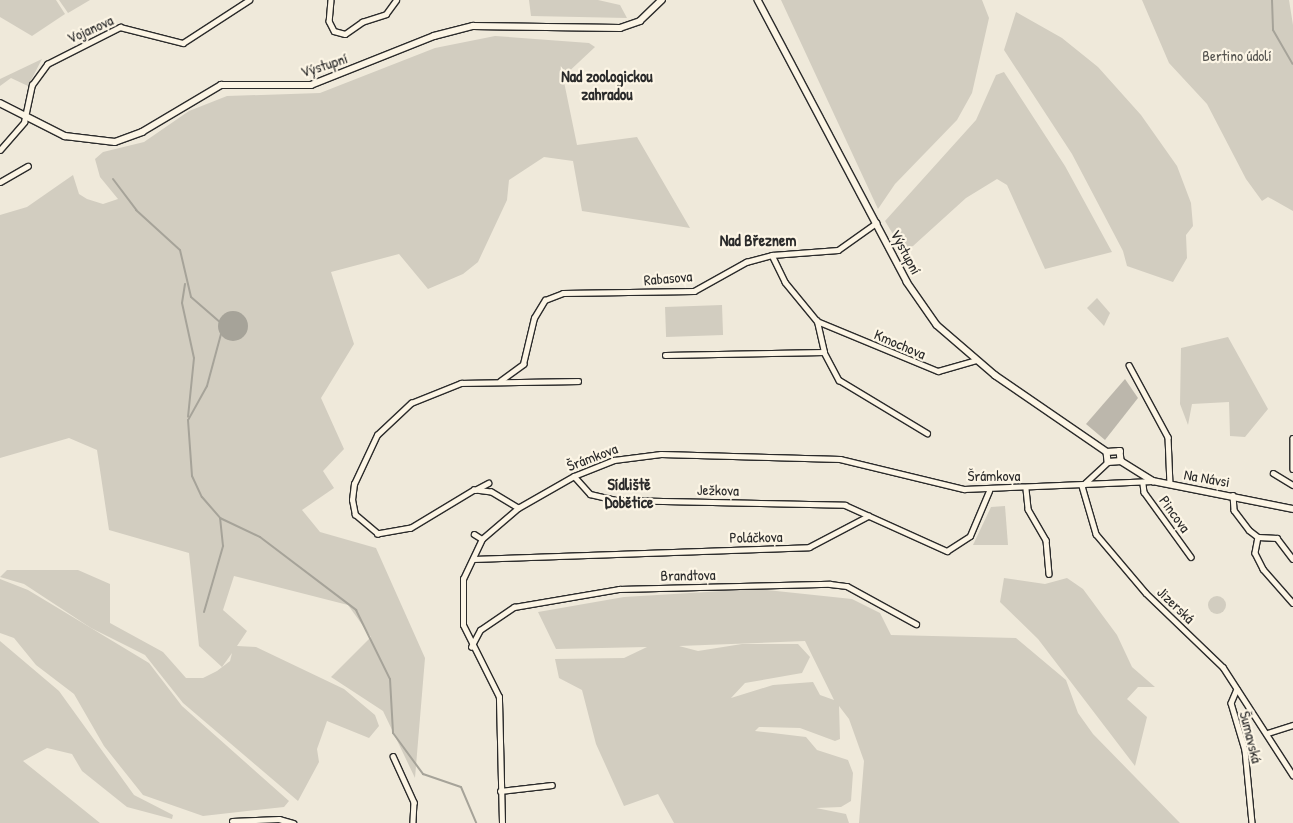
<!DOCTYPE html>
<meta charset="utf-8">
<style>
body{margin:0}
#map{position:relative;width:1293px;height:823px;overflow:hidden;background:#efe9da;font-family:"Patrick Hand",sans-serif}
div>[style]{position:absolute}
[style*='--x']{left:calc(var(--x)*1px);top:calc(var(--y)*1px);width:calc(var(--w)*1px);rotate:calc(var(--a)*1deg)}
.green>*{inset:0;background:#d2cdc0;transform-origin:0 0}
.round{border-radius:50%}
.water>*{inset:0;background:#a6a399}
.stream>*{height:2px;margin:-1px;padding:0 1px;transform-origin:1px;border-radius:1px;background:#a6a399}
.building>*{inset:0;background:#bcb7ac}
.roads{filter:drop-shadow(1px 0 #2b2b2b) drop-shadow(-1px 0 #2b2b2b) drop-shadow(0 1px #2b2b2b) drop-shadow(0 -1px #2b2b2b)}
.minor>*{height:4.5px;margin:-2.25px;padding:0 2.25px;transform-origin:2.25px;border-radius:2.25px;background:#fcf5e5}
.tertiary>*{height:5.5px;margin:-2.75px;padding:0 2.75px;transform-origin:2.75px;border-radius:2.75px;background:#fcf5e5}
span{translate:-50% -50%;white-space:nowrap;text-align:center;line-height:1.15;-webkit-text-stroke:4.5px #fcf5e5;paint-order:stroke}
.street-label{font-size:15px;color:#2b2b2b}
.park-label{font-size:15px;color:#555450}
.neighbourhood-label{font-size:16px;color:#2b2b2b;font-weight:700}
</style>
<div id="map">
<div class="green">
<i style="clip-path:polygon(0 0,56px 0,65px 14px,32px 36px,0 17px)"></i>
<i style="clip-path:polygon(59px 0,90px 0,68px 13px)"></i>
<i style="clip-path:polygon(529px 0,598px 0,620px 5px,627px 18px,531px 16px)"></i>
<i style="clip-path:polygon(781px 0,982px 0,989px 18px,972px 93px,957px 120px,895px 184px,878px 209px)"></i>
<i style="clip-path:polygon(1142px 0,1289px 0,1293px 25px,1293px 211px,1268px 197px,1262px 201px,1246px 179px,1207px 104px,1169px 63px)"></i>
<i style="clip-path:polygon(1016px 12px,1062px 38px,1098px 67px,1141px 115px,1177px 166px,1191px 203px,1193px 226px,1186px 235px,1187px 258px,1173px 282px,1127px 266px,1123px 251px,1072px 154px,1004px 50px)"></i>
<i style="clip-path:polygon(495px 36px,589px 43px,595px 47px,563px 77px,577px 145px,637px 137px,690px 228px,582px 211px,573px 161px,544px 157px,509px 180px,507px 200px,478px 262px,463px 274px,428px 289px,399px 254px,331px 272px,354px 344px,321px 398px,344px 449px,323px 471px,334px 488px,302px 510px,320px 532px,376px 548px,425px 658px,415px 778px,383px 711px,331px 677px,371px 637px,348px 605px,234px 576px,223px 610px,247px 631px,237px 646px,256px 647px,344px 689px,375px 715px,379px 726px,369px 738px,327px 721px,317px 749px,319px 762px,298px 801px,183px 703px,145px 655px,91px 628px,24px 584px,0 577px,7px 570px,78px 570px,110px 584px,110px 623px,163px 652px,186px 678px,203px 678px,217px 671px,230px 661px,232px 653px,222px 667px,199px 646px,189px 553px,109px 530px,97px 450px,69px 438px,0 458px,0 215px,27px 207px,73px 175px,79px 194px,87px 199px,103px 204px,118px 199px,100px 177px,95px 159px,103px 152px,144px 142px,189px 111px,227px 96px,320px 93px,435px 48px)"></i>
<i style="clip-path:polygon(42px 59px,28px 86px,11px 78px,0 86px,0 79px)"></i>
<i style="clip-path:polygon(1004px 72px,1065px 166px,1112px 252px,1045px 269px,1007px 185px,997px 179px,966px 198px,913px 246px,902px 249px,885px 221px,976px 120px,996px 75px)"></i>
<i style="clip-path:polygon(1097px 298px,1110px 313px,1104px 326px,1087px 308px)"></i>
<i style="left:722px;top:305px;width:30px;height:57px;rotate:88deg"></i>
<i style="clip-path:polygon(1228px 337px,1268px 409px,1245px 437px,1230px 436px,1229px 402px,1192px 404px,1188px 425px,1180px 404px,1181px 348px)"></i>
<i style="clip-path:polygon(1005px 506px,1008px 545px,973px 545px,991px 507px)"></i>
<i style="clip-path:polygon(1004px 578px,1045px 584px,1067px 578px,1083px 589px,1117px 635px,1132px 667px,1155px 687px,1138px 687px,1127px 699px,1147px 717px,1135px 766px,1038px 639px,1000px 602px)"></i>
<i style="clip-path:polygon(0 579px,28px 590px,149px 663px,182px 706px,289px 801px,284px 807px,203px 816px,143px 795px,104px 746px,74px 694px,36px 665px,14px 638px,0 633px)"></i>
<i style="clip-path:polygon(evenodd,757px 589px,852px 599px,880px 613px,891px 635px,1016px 638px,1066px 680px,1078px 713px,1093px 734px,1180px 823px,859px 823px,864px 761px,849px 719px,839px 706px,840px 739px,835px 741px,800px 728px,759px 727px,755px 731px,806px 737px,817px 750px,848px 760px,853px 773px,851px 801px,841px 807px,816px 808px,846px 814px,849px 823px,674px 823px,658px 794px,624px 806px,596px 744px,582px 690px,559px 678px,555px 659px,624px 658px,647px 647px,556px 649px,538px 612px,624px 597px,757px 589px,805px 641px,834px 700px,820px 695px,813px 682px,773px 685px,731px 698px,745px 683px,802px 673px,810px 657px,798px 644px,742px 644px,698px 651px,679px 646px,805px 641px)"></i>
<i class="round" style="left:1208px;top:596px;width:18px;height:18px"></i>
<i style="clip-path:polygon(0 641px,59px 691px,134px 795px,173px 815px,172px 819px,127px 807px,82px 771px,72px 754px,47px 748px,23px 761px,100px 823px,0 823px)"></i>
</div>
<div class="water">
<i class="round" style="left:218px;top:311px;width:30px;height:30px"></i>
</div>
<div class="stream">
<i style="--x:1272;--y:0;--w:30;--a:88"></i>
<i style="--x:1273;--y:30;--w:39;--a:60"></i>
<i style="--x:113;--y:179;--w:39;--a:53"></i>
<i style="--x:136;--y:210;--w:59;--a:42.3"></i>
<i style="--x:180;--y:250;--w:48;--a:76.8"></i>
<i style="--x:191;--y:297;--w:37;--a:41"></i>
<i style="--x:185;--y:284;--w:19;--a:99"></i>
<i style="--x:182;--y:303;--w:56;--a:77.7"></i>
<i style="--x:194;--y:358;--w:59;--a:95.8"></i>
<i style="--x:221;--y:334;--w:54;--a:105.1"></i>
<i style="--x:207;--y:386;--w:39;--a:119"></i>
<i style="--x:188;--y:420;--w:56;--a:85.9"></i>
<i style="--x:192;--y:476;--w:23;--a:65"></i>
<i style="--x:202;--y:497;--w:28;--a:49"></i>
<i style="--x:220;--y:518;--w:44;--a:25.4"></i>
<i style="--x:260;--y:537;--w:121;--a:37.2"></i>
<i style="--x:356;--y:610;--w:77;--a:63.8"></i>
<i style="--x:390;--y:679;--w:54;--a:86.8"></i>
<i style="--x:393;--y:733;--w:51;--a:53.8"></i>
<i style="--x:423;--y:774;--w:40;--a:18.9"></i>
<i style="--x:461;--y:787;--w:39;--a:67"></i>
<i style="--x:204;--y:612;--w:69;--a:-73.9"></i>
<i style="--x:223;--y:546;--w:28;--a:-96"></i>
</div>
<div class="building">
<i style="clip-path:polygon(1125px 379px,1138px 398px,1105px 440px,1086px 424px)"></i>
</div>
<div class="roads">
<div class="minor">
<i style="--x:331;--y:0;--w:21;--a:95"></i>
<i style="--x:329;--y:21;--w:11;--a:63"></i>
<i style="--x:334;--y:31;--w:11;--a:15"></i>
<i style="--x:345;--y:34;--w:21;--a:-35"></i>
<i style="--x:362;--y:22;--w:25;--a:-18"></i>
<i style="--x:386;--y:14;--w:17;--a:-54"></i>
<i style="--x:0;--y:150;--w:37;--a:-49"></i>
<i style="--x:24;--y:122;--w:38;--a:-78"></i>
<i style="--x:32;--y:85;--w:26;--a:-54"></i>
<i style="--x:47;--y:64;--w:82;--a:-26.9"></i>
<i style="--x:120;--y:27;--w:65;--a:14.3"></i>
<i style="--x:183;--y:43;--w:79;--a:-33.1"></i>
<i style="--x:0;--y:182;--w:32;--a:-30"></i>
<i style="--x:772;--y:255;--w:30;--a:64"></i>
<i style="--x:785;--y:282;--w:50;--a:50.6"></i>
<i style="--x:817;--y:321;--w:131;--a:22.5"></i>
<i style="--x:938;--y:371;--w:40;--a:-16"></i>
<i style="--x:824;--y:352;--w:32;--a:62"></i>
<i style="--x:839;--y:380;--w:103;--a:31.1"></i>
<i style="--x:665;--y:355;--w:159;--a:-1.1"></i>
<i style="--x:824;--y:352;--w:32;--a:-103"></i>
<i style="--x:1129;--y:365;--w:82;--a:61.6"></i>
<i style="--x:1168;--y:437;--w:47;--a:87.6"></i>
<i style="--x:500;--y:381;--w:29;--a:-36"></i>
<i style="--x:523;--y:364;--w:47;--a:-76.6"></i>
<i style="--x:534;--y:318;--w:21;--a:-59"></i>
<i style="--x:545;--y:300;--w:19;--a:-21"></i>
<i style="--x:563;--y:293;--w:131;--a:-0.9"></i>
<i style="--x:694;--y:291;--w:60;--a:-29.1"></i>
<i style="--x:746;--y:262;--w:27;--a:-15"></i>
<i style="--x:772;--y:255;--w:66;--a:-4.3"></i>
<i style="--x:838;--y:250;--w:47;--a:-35.4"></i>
<i style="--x:1293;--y:438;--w:31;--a:90"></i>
<i style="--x:1273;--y:473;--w:23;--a:31"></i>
<i style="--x:574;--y:476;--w:24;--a:48"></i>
<i style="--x:590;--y:494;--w:26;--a:13"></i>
<i style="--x:615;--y:500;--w:230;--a:1.2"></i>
<i style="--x:845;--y:505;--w:112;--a:24.3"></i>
<i style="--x:947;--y:551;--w:27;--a:-33"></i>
<i style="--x:970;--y:536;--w:49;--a:-67.1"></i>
<i style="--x:1143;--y:484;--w:8;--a:83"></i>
<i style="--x:1144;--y:492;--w:80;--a:54.1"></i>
<i style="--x:1082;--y:486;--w:50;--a:73.7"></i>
<i style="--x:1096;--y:534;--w:77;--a:49.7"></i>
<i style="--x:1146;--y:593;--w:107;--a:43.9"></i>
<i style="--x:1223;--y:667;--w:129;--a:57.1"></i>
<i style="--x:1082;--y:486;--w:35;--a:-43"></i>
<i style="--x:1026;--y:489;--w:20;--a:84"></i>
<i style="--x:1028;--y:509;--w:36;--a:60"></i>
<i style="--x:1046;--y:540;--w:34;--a:85"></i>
<i style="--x:475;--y:490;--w:15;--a:-28"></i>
<i style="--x:1233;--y:495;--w:15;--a:86"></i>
<i style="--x:1234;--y:510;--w:25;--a:53"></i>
<i style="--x:1249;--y:530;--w:11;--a:38"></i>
<i style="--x:1258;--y:537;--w:19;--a:3"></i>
<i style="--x:1277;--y:538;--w:26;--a:53"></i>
<i style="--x:518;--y:508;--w:31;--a:-149"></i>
<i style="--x:491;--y:492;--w:17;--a:-173"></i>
<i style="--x:474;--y:490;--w:74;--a:148.9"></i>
<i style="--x:411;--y:528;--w:34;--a:170"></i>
<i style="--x:378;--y:534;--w:30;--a:-140"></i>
<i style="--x:355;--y:515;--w:15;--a:-101"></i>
<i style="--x:352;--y:500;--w:16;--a:-83"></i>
<i style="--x:354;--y:484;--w:54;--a:-64.9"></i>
<i style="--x:377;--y:435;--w:47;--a:-43.3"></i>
<i style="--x:411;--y:403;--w:54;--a:-21.8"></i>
<i style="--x:461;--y:383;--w:117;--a:-1"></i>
<i style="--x:474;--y:534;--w:9;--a:32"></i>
<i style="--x:1258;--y:537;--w:16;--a:101"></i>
<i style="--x:1255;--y:553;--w:18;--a:63"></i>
<i style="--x:1263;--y:569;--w:45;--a:48.6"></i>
<i style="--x:473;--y:559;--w:336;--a:-2"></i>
<i style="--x:809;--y:547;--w:67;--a:-27.7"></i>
<i style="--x:471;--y:647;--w:19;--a:-62"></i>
<i style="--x:480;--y:630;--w:41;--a:-34.1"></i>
<i style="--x:514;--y:607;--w:107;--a:-9.7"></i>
<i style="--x:619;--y:589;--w:211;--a:-1.4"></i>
<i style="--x:830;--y:584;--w:17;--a:7"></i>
<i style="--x:847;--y:586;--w:79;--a:28.8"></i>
<i style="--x:1237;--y:689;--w:15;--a:113"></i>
<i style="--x:1231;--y:703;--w:49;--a:73.4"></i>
<i style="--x:1245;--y:750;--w:73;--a:84.5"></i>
<i style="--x:1268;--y:733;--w:26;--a:-18"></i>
<i style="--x:393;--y:756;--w:51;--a:65.5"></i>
<i style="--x:414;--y:802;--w:21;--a:93"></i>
<i style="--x:500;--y:791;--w:52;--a:-6.6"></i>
<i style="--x:232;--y:821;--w:47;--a:-2.4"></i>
<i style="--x:279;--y:819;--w:15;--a:16"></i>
<i style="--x:502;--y:823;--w:126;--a:-91.4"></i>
<i style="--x:499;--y:697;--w:80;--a:-116.6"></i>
<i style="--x:463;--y:625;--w:46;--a:-90"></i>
<i style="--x:463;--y:579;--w:44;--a:-64.6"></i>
<i style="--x:482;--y:539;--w:48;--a:-40.7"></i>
<i style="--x:518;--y:508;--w:64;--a:-29.7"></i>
<i style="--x:574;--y:476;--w:43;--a:-21.8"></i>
<i style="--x:614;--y:460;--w:47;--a:-7.3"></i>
<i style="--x:661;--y:454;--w:179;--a:1.6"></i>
<i style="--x:840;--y:459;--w:128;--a:13.6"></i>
<i style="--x:964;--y:489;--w:189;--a:-2.4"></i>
</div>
<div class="tertiary">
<i style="--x:758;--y:0;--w:319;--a:62.1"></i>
<i style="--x:907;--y:282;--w:52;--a:55.1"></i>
<i style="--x:937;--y:325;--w:77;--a:40.8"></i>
<i style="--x:995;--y:375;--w:136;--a:34.5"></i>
<i style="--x:0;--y:103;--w:73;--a:26.9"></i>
<i style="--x:65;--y:136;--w:50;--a:6.8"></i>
<i style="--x:115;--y:142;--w:29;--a:-20"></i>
<i style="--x:142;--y:132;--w:92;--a:-30.7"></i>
<i style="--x:221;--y:85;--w:90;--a:0"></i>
<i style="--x:311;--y:85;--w:132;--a:-21.7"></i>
<i style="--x:434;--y:36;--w:40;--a:-14.4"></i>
<i style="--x:473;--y:26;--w:147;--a:0.8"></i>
<i style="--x:620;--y:28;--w:21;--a:-19"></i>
<i style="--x:640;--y:21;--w:30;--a:-44"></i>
<i style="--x:1107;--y:452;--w:13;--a:-4"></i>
<i style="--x:1120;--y:451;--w:10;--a:84"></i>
<i style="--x:1107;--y:452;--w:10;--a:84"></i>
<i style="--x:1108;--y:462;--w:13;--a:-4"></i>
<i style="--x:1121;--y:461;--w:38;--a:32"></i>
<i style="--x:1153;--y:481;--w:143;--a:11.3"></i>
</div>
</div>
<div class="street-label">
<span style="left:90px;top:29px;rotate:-24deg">Vojanova</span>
<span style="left:324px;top:65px;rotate:-18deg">Výstupní</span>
<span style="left:906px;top:252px;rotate:62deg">Výstupní</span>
<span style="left:668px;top:278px;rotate:-5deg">Rabasova</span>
<span style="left:900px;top:344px;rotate:23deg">Kmochova</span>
<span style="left:592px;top:457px;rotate:-21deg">Šrámkova</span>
<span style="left:994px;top:476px">Šrámkova</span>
<span style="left:1207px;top:478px;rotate:10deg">Na Návsi</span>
<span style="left:718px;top:490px;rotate:1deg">Ježkova</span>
<span style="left:1175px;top:514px;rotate:54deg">Pincova</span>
<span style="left:756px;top:537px;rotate:-1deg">Poláčkova</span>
<span style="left:688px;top:575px;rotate:-1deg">Brandtova</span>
<span style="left:1176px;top:605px;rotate:44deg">Jizerská</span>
<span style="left:1251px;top:737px;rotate:76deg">Šumavská</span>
</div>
<div class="park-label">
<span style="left:1237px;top:56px">Bertino údolí</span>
</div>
<div class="neighbourhood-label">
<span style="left:607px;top:85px">Nad zoologickou<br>zahradou</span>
<span style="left:758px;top:240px">Nad Březnem</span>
<span style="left:629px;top:493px">Sídliště<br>Dobětice</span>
</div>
</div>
